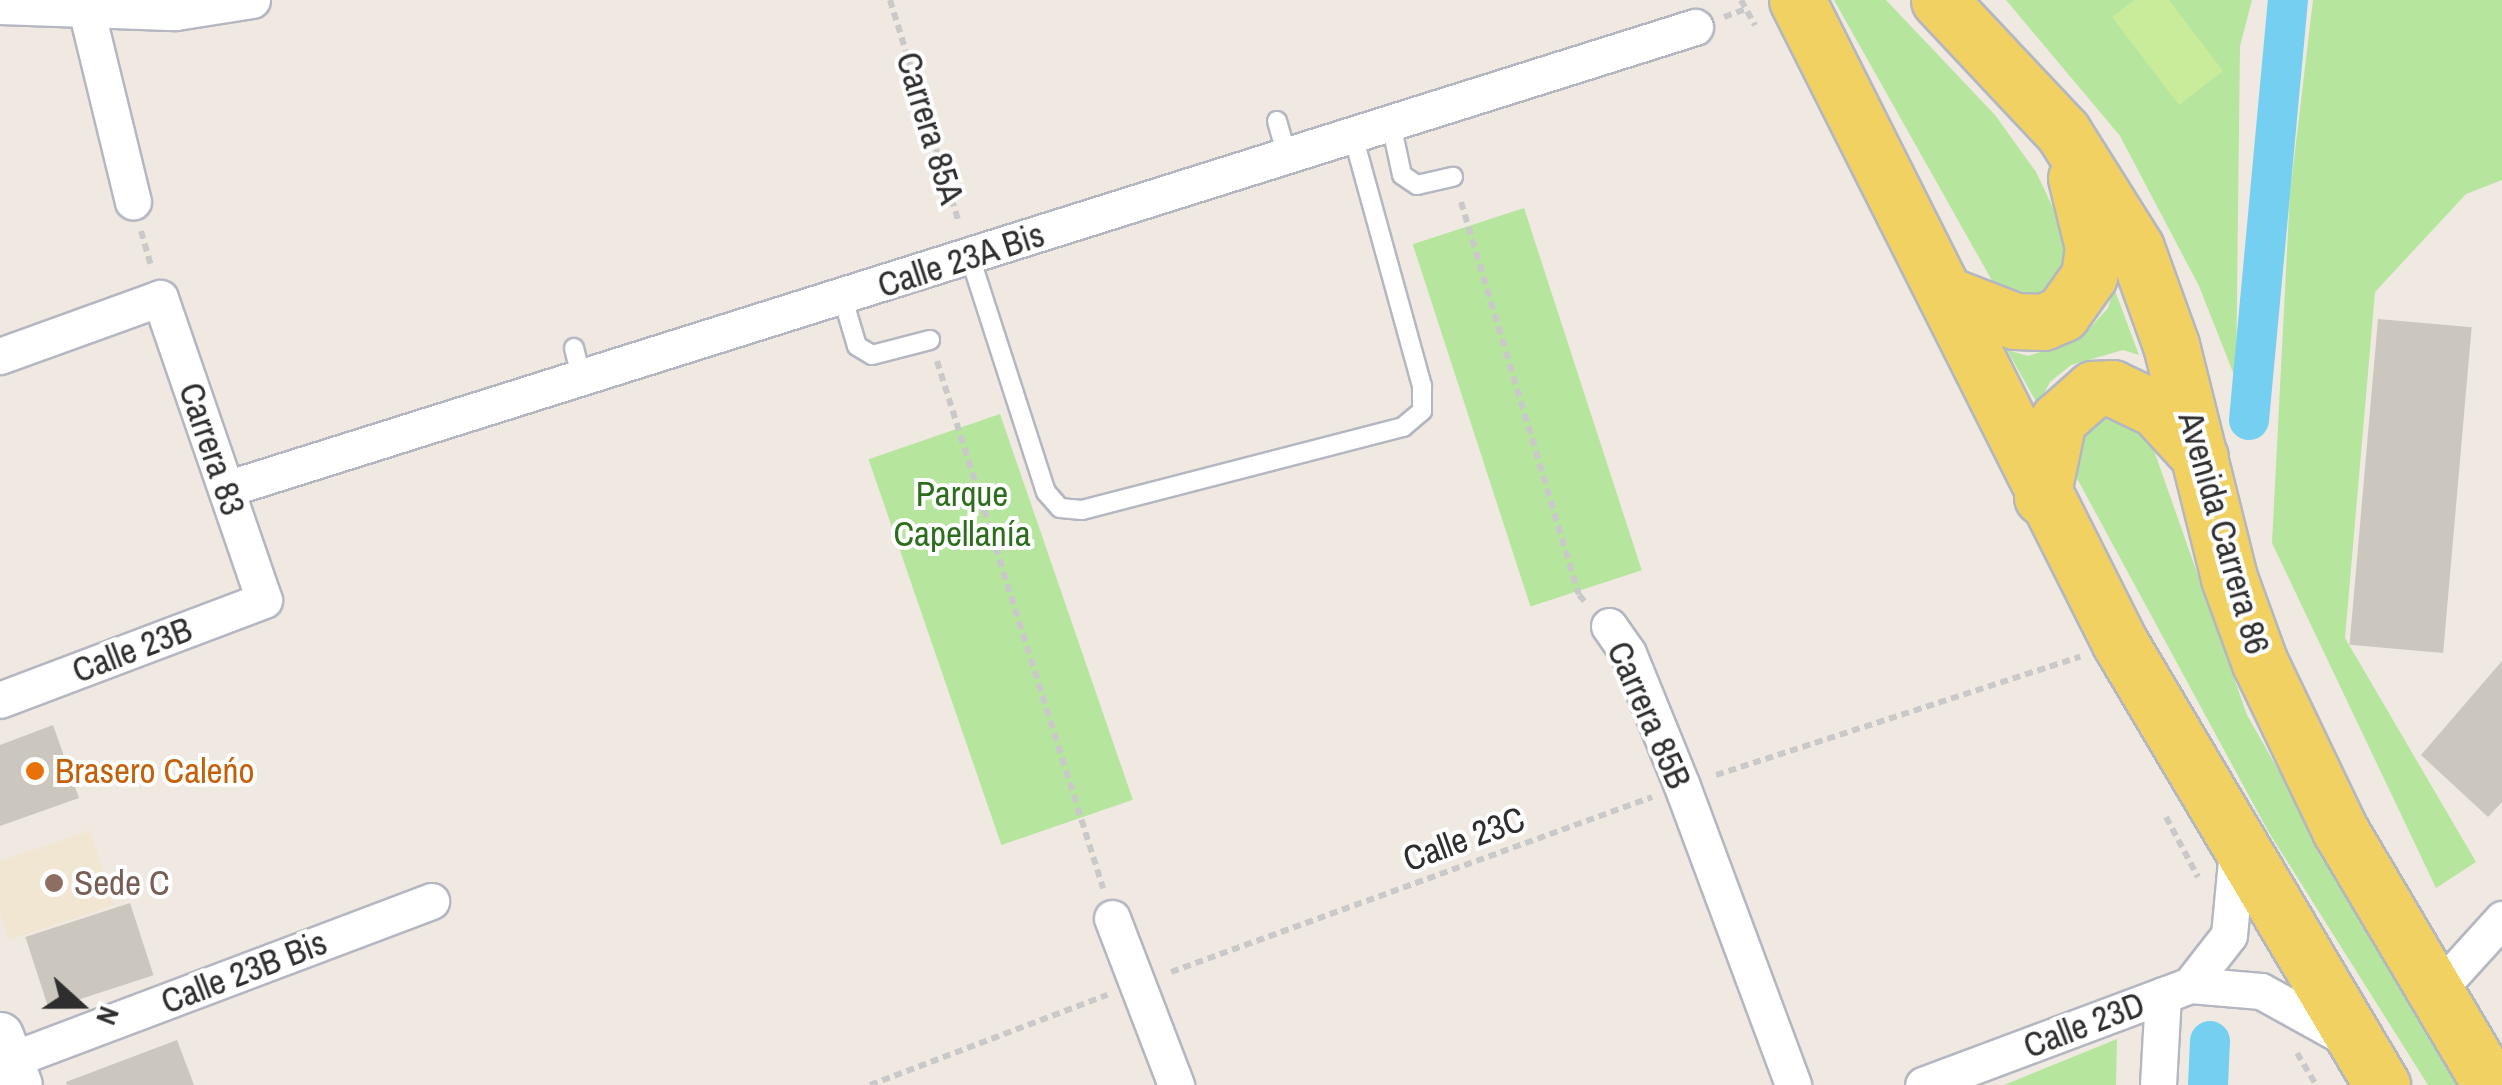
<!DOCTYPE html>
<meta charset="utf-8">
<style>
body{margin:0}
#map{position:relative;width:2502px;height:1085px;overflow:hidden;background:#efe9e1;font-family:"Archivo Narrow",sans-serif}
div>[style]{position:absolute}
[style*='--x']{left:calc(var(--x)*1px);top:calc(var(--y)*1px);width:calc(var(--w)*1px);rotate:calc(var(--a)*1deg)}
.education>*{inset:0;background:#f0e6d1}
.green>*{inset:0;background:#b6e59e;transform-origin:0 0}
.pitch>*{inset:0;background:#c9ec9a}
.canal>*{height:40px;margin:-20px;padding:0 20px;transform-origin:20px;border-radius:20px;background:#75cff0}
.building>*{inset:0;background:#cbc7bf;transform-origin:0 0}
.path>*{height:6px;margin-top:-3px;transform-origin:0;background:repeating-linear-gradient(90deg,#c9c9c9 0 8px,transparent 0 13px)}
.roads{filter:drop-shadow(2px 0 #b4b7c1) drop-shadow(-2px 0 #b4b7c1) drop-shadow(0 2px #b4b7c1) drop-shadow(0 -2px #b4b7c1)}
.service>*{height:18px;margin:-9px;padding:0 9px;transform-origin:9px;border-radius:9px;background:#fff}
.minor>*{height:35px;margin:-17.5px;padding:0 17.5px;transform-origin:17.5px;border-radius:17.5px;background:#fff}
.tertiary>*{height:45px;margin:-22.5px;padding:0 22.5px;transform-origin:22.5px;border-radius:22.5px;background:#fff}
.primary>*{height:55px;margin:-27.5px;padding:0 27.5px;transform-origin:27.5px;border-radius:27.5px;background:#f2d163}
.dots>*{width:28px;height:28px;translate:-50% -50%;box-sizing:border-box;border:5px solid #fff;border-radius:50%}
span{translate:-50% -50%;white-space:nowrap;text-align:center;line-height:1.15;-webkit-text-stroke:8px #fff;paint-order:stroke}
.street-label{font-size:35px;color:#2e2e2e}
.park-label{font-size:35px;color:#2c6e1b}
.food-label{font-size:35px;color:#c56008}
.left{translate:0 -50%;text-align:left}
.education-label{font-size:35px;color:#785e54}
.north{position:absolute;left:30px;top:955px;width:100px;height:100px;-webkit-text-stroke:8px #fff;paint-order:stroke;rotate:111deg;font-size:28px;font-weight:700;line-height:40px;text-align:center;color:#2e2e2e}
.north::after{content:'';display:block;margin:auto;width:35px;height:45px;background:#2e2e2e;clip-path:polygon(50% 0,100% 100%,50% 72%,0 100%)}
</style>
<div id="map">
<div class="education">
<i style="clip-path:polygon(90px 831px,114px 905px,9px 940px,0 912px,0 861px)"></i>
</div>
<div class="green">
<i style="clip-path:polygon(1834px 0,1886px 0,1995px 115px,2036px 172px,2067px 237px,2073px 260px,2055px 299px,1999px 293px)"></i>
<i style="clip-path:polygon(2006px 0,2252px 0,2240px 46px,2236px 380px,2199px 286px,2120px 136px)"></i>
<i style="clip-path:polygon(2313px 0,2502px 0,2502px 180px,2466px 194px,2375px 292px,2345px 638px,2476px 862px,2436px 888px,2272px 543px,2290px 193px)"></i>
<i style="left:1524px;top:208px;width:381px;height:117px;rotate:72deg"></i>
<i style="clip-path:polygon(2114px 288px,2139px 355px,2123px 350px,2071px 365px,2050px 382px,2038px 405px,2007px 350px,2028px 356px,2079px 340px,2108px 308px)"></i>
<i style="clip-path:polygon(2121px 411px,2150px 439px,2247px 715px,2457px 1085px,2428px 1085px,2268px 831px,2073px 471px,2087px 421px,2100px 412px)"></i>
<i style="left:1000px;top:414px;width:408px;height:139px;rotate:71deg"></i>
<i style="clip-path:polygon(2117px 1039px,2116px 1085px,2004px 1085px)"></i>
</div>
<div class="pitch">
<i style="clip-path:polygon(2134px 0,2169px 0,2223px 71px,2179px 105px,2112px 17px)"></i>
</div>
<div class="canal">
<i style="--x:2249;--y:420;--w:422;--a:-84.7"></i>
<i style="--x:2208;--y:1085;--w:44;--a:-87.4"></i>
</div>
<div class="building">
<i style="left:2378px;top:319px;width:94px;height:327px;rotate:5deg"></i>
<i style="clip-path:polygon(2502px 661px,2502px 802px,2488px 817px,2421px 755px)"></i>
<i style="clip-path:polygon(53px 725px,79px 798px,0 826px,0 745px)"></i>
<i style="left:130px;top:903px;width:76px;height:110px;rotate:72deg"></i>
<i style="clip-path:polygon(177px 1040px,194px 1085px,67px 1085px,66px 1082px)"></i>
</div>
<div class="path">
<i style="--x:890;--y:0;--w:233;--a:72.8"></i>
<i style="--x:1741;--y:0;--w:29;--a:61"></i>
<i style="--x:1724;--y:17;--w:23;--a:-20"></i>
<i style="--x:1461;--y:202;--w:410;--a:73.3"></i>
<i style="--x:1579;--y:595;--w:12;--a:48"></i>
<i style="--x:141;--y:231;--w:37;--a:74"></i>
<i style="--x:937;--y:361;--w:553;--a:72.52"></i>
<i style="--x:1716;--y:775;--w:383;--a:-18"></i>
<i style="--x:2166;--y:817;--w:68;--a:61.9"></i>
<i style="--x:1171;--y:972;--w:512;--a:-19.99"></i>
<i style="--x:2297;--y:1053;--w:37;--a:59"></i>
<i style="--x:870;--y:1085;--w:254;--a:-20.8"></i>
</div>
<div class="roads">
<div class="service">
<i style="--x:1277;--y:121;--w:37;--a:74"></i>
<i style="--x:1391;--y:124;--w:52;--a:77.8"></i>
<i style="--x:1402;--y:175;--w:18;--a:34"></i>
<i style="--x:1417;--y:185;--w:37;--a:-13"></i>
<i style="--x:970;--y:257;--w:247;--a:72.1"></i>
<i style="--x:1046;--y:492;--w:21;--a:49"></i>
<i style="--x:1060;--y:508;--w:22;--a:5"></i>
<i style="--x:1082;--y:510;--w:332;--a:-14.5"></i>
<i style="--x:1403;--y:427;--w:25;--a:-40"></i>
<i style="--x:1422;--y:411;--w:25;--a:-90"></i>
<i style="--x:1422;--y:386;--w:259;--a:-105.4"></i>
<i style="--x:843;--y:299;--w:49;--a:73.4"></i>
<i style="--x:857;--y:346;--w:17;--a:31"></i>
<i style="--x:872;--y:355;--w:60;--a:-14.5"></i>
<i style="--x:574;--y:348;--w:32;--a:76"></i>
</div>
<div class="minor">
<i style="--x:0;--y:6;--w:176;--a:2"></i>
<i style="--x:176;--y:12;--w:77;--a:-9"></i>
<i style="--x:87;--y:13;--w:194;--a:76.3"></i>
<i style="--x:0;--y:356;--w:170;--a:-19.9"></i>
<i style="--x:160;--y:298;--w:319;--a:71"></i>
<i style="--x:264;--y:600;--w:282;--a:159.3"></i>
<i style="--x:226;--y:489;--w:1540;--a:-17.46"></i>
<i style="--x:1609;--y:626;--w:33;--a:55"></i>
<i style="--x:1628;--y:653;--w:144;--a:67.9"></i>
<i style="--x:1682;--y:786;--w:319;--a:69.6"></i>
<i style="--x:1112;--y:918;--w:179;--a:69"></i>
<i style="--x:2190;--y:985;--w:63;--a:-52"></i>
<i style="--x:2229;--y:935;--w:84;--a:-84.6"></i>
<i style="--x:2435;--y:993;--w:100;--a:-47.8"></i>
<i style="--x:0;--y:1064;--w:461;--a:-20.7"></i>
<i style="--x:1923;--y:1085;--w:285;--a:-20.5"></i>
<i style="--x:2190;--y:985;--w:71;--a:4.8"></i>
<i style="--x:2261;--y:991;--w:97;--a:28.9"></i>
<i style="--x:2158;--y:1085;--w:90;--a:-86.8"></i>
</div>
<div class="tertiary">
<i style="--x:0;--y:1035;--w:53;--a:69.2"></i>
</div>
<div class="primary">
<i style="--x:1797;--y:0;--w:720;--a:63.33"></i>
<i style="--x:2120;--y:643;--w:514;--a:59.34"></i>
<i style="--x:1939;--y:0;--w:181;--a:46.8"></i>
<i style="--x:2063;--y:132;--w:137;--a:57.8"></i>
<i style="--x:2136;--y:248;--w:103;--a:70.2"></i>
<i style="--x:2171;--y:345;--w:240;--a:76"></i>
<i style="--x:2229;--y:578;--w:90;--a:70"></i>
<i style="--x:2260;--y:663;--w:185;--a:64.4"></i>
<i style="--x:2340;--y:830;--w:296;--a:59.4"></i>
<i style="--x:1945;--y:294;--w:75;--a:21.1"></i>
<i style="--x:2015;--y:321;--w:28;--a:2"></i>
<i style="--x:2043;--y:322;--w:21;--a:-23"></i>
<i style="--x:2062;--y:314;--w:47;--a:-54.6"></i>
<i style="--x:2089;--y:276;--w:29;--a:-82"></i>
<i style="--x:2093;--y:247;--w:71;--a:-103.8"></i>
<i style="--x:2042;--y:497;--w:79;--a:-78.3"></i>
<i style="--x:2058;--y:420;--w:47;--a:-41.5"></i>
<i style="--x:2093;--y:389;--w:19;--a:-3"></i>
<i style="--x:2112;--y:388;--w:49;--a:25.5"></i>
<i style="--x:2156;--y:409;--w:65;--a:47.5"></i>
</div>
</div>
<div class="dots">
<i style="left:35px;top:771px;background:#e8710a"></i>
<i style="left:54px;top:883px;background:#8d6e63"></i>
</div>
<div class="street-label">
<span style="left:930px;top:128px;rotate:73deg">Carrera 85A</span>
<span style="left:961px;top:260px;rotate:-18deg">Calle 23A Bis</span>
<span style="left:212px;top:449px;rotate:71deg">Carrera 83</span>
<span style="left:2224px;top:533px;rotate:74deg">Avenida Carrera 86</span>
<span style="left:132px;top:650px;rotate:-21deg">Calle 23B</span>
<span style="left:1649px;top:715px;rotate:66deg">Carrera 85B</span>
<span style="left:1464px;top:839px;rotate:-20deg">Calle 23C</span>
<span style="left:244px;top:972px;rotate:-21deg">Calle 23B Bis</span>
<span style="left:2084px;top:1025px;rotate:-21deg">Calle 23D</span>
</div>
<div class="park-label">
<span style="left:962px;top:514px">Parque<br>Capellanía</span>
</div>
<div class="food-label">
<span class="left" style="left:55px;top:771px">Brasero Caleńo</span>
</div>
<div class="education-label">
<span class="left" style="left:74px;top:883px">Sede C</span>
</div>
<div class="north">N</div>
</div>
